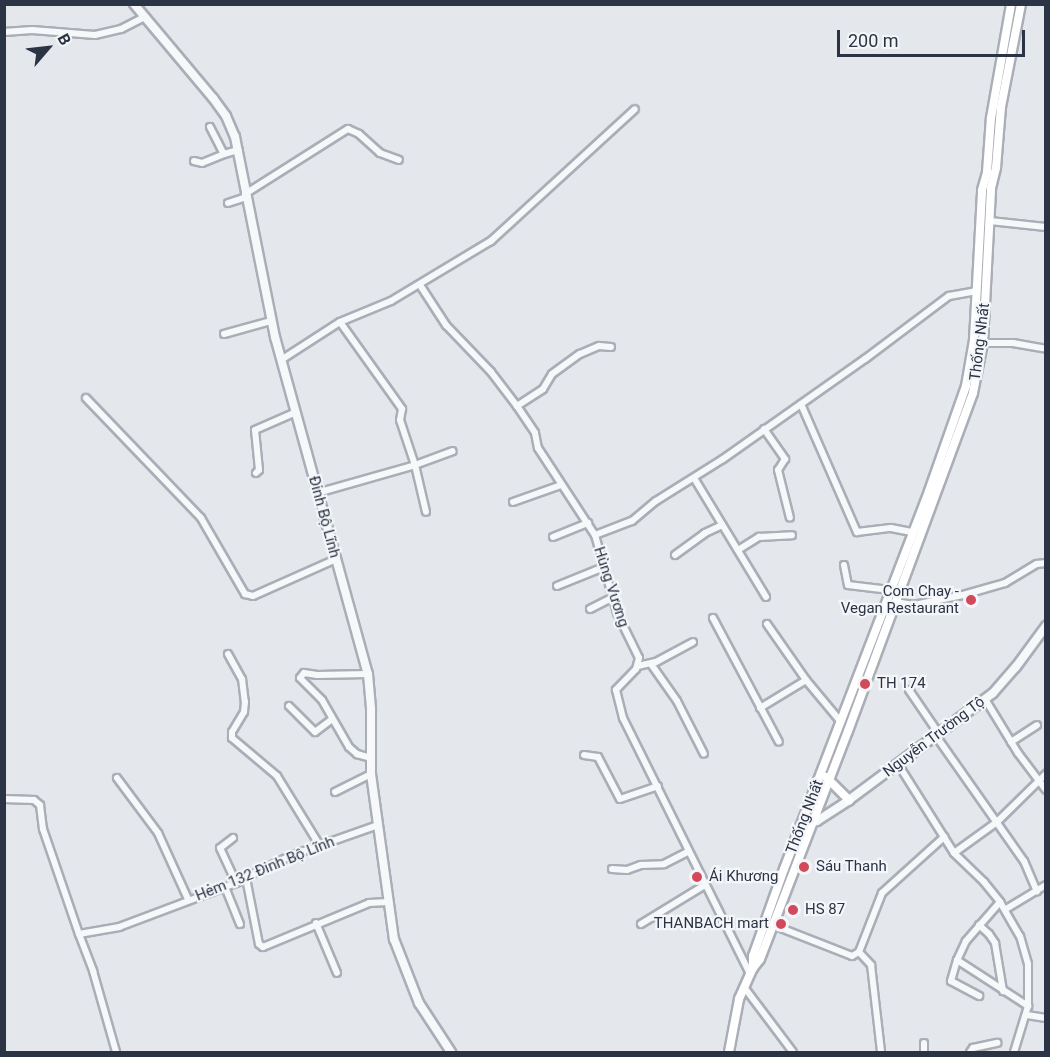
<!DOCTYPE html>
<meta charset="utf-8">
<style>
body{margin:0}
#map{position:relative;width:1050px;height:1057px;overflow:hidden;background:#e4e7ec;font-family:Roboto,sans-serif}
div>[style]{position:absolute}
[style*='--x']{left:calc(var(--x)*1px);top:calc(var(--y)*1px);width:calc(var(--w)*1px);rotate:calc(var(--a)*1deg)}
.roads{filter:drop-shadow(2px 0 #a9aeb7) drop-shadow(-2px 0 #a9aeb7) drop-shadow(0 2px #a9aeb7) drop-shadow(0 -2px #a9aeb7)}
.minor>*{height:6px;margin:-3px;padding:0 3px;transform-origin:3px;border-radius:3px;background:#f7f8fa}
.tertiary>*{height:8px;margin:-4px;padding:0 4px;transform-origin:4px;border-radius:4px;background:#f7f8fa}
.secondary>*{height:8px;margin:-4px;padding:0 4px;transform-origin:4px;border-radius:4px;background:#fff}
.dots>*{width:16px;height:16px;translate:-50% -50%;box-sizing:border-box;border:3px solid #f4f6f9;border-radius:50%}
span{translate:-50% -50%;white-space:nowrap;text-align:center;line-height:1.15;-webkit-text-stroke:4.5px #f4f6f9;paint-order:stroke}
.street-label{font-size:15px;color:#2b3445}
.poi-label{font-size:15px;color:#2b3445}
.right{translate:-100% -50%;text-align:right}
.left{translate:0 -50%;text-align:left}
.frame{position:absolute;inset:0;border:6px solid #2b3445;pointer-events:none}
.north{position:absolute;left:18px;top:18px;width:60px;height:60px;-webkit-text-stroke:4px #f4f6f9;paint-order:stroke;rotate:62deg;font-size:16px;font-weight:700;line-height:24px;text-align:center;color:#2b3445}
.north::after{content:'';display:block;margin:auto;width:21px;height:27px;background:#2b3445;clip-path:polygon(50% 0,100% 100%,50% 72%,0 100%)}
.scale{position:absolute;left:837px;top:30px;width:188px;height:27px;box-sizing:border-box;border:3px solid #2b3445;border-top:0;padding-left:8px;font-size:18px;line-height:21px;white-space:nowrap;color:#2b3445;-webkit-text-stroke:4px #f4f6f9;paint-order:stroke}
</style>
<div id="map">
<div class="roads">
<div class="minor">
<i style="--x:4;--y:32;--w:28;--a:-4"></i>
<i style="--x:32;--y:30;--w:63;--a:4.5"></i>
<i style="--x:95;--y:35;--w:27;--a:-13"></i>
<i style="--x:121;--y:29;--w:27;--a:-27"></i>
<i style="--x:210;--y:127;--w:30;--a:63"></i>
<i style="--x:224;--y:154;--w:15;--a:-16"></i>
<i style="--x:194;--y:161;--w:8;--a:14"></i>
<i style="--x:202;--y:163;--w:24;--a:-22"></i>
<i style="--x:245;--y:194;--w:122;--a:-32.3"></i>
<i style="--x:348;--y:129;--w:12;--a:24"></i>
<i style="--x:359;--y:134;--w:28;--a:42"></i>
<i style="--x:380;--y:153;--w:20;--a:20"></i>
<i style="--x:228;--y:203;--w:19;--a:-18"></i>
<i style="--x:990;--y:221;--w:56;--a:6.1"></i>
<i style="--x:420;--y:285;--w:48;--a:57"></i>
<i style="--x:446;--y:325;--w:65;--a:46.2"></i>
<i style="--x:491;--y:372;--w:43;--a:52.6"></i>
<i style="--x:517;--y:406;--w:32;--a:56"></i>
<i style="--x:535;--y:433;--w:15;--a:79"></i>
<i style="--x:538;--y:448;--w:104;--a:56.8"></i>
<i style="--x:595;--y:535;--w:81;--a:74.2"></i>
<i style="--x:617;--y:613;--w:50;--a:63.9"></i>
<i style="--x:639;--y:658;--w:11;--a:105"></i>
<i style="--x:636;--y:669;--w:29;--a:134"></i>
<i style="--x:616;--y:690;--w:29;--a:76"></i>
<i style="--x:623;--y:718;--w:286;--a:63.6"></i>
<i style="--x:340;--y:322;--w:107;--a:54.5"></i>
<i style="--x:402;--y:409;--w:11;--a:100"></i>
<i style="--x:400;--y:420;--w:47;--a:71.6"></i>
<i style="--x:415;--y:465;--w:40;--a:-20.2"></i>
<i style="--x:224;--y:334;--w:49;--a:-15.5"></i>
<i style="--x:983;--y:343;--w:30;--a:0"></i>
<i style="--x:1013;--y:343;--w:34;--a:10"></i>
<i style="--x:281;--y:360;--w:70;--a:-32.8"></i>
<i style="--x:340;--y:322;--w:55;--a:-22.4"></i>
<i style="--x:391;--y:301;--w:117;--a:-31"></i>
<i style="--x:491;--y:241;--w:195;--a:-42.5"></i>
<i style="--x:86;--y:398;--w:166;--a:46.2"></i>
<i style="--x:201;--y:518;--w:88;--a:59.9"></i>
<i style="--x:245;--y:594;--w:8;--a:14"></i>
<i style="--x:253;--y:596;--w:91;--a:-24"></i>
<i style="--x:801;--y:404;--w:140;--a:66.4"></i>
<i style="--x:857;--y:532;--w:34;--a:-7"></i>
<i style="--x:891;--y:528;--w:21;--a:11"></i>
<i style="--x:517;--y:406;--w:31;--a:-33"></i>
<i style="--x:543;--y:389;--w:17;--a:-59"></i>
<i style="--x:552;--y:374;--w:34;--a:-36"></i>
<i style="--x:580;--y:354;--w:21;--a:-23"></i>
<i style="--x:599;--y:346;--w:12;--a:5"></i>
<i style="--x:764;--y:429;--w:37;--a:55"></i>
<i style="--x:785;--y:459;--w:13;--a:122"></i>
<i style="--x:778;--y:470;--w:49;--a:76"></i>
<i style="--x:256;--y:473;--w:4;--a:-45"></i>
<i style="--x:259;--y:470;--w:40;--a:-95.7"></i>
<i style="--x:255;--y:430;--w:45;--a:-23.7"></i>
<i style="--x:694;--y:478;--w:139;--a:58.8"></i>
<i style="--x:317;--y:493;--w:102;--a:-15.9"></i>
<i style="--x:415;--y:465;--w:48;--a:76.8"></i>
<i style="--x:513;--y:502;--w:51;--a:-19.5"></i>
<i style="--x:595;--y:535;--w:40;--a:-21"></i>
<i style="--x:632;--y:521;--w:31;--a:-40"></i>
<i style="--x:656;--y:501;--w:79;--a:-32.1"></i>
<i style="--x:723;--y:459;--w:174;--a:-35.2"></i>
<i style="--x:865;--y:359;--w:105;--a:-36.9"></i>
<i style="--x:949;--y:296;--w:27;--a:-10"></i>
<i style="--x:553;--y:537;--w:38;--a:-22"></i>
<i style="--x:738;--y:550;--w:25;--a:-32"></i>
<i style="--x:759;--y:537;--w:33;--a:-3"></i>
<i style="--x:675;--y:555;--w:37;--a:-36"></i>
<i style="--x:705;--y:533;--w:19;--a:-25"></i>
<i style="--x:844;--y:565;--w:20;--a:79"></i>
<i style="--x:848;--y:585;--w:42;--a:6.8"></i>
<i style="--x:557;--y:586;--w:51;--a:-22"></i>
<i style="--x:895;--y:602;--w:19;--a:9"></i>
<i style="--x:914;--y:605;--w:50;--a:-11.5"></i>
<i style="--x:963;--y:595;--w:44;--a:-15.9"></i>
<i style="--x:1005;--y:583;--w:37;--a:-31"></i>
<i style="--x:1037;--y:564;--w:9;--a:-6"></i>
<i style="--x:590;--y:609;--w:25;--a:-27"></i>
<i style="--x:713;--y:618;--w:140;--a:62"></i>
<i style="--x:767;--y:624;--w:68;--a:55.1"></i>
<i style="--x:806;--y:680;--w:55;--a:50.2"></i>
<i style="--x:228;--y:654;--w:29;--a:61"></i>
<i style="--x:242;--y:679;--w:23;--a:83"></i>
<i style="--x:245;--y:702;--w:10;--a:96"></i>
<i style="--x:244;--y:712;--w:23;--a:121"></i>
<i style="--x:232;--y:732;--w:6;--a:90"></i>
<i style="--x:232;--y:738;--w:59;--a:40.2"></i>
<i style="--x:277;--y:776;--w:82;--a:58.4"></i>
<i style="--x:651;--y:664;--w:45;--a:54.9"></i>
<i style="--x:677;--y:701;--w:59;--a:63"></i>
<i style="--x:638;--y:666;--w:18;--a:-13"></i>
<i style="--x:656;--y:662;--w:42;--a:-28.4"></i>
<i style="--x:368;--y:674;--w:51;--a:178.9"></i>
<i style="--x:317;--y:675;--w:13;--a:-171"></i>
<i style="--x:304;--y:673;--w:6;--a:129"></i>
<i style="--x:300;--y:678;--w:31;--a:45"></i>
<i style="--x:322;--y:700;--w:54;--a:60.1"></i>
<i style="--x:349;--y:747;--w:11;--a:41"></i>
<i style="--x:357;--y:754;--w:15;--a:16"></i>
<i style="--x:909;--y:690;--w:53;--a:55.7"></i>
<i style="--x:985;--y:699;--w:63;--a:58.6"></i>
<i style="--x:1018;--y:753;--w:46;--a:52.9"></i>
<i style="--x:289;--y:706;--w:37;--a:45"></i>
<i style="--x:315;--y:732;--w:21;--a:-37"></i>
<i style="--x:760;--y:708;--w:54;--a:-31.3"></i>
<i style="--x:936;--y:736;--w:153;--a:54.9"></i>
<i style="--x:1024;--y:861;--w:33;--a:67"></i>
<i style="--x:1011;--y:742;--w:31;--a:-33"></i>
<i style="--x:584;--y:755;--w:14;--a:8"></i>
<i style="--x:598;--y:757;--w:47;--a:62.4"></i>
<i style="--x:620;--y:799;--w:40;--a:-18.9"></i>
<i style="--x:898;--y:764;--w:105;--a:57.8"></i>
<i style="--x:954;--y:853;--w:42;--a:44"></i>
<i style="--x:984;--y:882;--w:26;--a:51"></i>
<i style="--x:1000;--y:902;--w:39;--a:60"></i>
<i style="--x:1020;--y:936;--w:29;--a:74"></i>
<i style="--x:1028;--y:964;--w:42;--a:90"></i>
<i style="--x:1028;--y:1006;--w:48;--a:106.9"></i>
<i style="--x:117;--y:778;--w:69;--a:53.3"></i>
<i style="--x:158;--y:833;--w:72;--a:65.6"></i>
<i style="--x:335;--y:792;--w:40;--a:-26.6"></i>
<i style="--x:4;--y:799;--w:30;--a:2"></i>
<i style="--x:34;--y:800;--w:8;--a:40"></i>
<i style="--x:40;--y:805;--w:24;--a:83"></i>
<i style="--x:43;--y:829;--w:111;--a:71.1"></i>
<i style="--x:79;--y:934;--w:41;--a:-9.9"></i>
<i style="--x:119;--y:927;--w:125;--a:-20.6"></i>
<i style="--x:236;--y:883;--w:60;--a:-26.6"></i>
<i style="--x:290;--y:856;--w:93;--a:-19.4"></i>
<i style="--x:233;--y:838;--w:16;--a:142"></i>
<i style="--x:220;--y:848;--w:38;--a:65"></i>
<i style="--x:954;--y:853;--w:53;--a:-35.8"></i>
<i style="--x:997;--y:822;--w:69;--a:-44.4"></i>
<i style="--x:612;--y:869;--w:15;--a:4"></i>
<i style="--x:627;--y:870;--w:15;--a:-20"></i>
<i style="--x:641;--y:865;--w:23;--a:-2"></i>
<i style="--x:664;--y:864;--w:28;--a:-27"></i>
<i style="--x:246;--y:878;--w:67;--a:78.9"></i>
<i style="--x:259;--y:944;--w:5;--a:37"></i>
<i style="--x:263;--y:947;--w:115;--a:-22.5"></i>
<i style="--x:369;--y:903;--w:19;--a:-3"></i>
<i style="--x:225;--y:887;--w:40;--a:68"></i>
<i style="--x:1000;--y:902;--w:52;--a:131.1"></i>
<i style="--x:966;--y:941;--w:21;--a:115"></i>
<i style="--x:957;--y:960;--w:85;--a:32.9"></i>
<i style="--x:1006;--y:909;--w:47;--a:-31"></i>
<i style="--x:316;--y:923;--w:54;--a:67.2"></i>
<i style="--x:641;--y:924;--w:75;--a:-31.4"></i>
<i style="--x:773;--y:925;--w:85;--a:21.4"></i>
<i style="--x:852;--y:956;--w:8;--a:-30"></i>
<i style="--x:859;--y:952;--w:63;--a:-68.7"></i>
<i style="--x:882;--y:893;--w:84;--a:-42.1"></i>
<i style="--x:979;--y:925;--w:13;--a:42"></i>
<i style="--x:989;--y:934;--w:11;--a:56"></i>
<i style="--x:995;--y:943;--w:49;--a:80.5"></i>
<i style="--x:79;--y:934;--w:40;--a:69"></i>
<i style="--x:93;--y:971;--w:84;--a:74.1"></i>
<i style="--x:859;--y:952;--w:18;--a:47"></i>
<i style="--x:871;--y:965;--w:88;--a:83.4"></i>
<i style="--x:957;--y:960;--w:22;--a:106"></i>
<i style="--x:951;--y:981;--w:32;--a:28"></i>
<i style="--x:744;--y:987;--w:81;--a:53"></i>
<i style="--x:1027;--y:1015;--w:19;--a:9"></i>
<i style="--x:924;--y:1052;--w:9;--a:-90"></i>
<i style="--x:970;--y:1052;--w:5;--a:-53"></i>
<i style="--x:973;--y:1048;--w:25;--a:-12"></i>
</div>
<div class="tertiary">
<i style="--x:134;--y:4;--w:123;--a:50"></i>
<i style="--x:213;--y:98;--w:22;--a:54"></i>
<i style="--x:226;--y:116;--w:23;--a:67"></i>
<i style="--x:235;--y:137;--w:204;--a:78.7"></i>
<i style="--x:275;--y:337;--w:350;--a:74.6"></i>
<i style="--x:368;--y:674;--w:36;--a:85"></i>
<i style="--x:371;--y:710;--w:64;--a:90"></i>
<i style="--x:371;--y:774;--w:167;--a:82.1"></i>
<i style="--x:394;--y:939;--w:69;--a:68.7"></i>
<i style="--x:419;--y:1003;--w:59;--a:56.9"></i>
<i style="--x:810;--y:822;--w:7;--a:-8"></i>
<i style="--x:817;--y:821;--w:38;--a:-33"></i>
<i style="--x:849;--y:800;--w:179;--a:-36.6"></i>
<i style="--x:993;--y:693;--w:35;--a:-49"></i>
<i style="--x:1016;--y:667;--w:51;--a:-53.8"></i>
</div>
<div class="secondary">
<i style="--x:826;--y:777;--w:33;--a:45"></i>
<i style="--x:753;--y:968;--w:12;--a:-90"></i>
<i style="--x:753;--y:956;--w:92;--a:-70.4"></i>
<i style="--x:784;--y:869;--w:405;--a:-69"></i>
<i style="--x:929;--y:491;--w:111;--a:-70.6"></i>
<i style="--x:966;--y:386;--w:47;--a:-80.1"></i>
<i style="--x:974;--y:340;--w:150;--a:-86.9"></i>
<i style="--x:982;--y:190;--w:19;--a:-74"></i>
<i style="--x:987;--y:172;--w:54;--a:-85.8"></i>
<i style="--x:991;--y:118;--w:116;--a:-80"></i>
<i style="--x:729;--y:1052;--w:54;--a:-79.3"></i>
<i style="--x:739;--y:999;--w:34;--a:-66"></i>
<i style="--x:753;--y:968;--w:11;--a:-52"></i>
<i style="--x:760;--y:959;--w:244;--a:-68.9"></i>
<i style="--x:848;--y:731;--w:360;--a:-69.7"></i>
<i style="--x:973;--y:393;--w:51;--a:-78.7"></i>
<i style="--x:983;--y:343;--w:155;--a:-87"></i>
<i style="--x:991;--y:188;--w:21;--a:-76"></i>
<i style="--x:996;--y:168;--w:61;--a:-85.3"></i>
<i style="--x:1001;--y:107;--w:105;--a:-79"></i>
</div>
</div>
<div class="dots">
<i style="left:971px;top:600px;background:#d1495b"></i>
<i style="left:865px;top:684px;background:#d1495b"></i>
<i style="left:804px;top:867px;background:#d1495b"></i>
<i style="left:697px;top:877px;background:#d1495b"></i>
<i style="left:793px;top:910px;background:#d1495b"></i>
<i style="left:781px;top:924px;background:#d1495b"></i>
</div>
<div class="street-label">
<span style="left:980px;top:342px;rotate:-83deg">Thống Nhất</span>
<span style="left:324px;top:517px;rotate:75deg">Đinh Bộ Lĩnh</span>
<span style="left:611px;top:587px;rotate:72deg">Hùng Vương</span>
<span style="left:934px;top:737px;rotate:-37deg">Nguyễn Trường Tộ</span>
<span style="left:805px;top:817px;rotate:-69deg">Thống Nhất</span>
<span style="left:265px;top:869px;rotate:-22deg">Hẻm 132 Đinh Bộ Lĩnh</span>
</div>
<div class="poi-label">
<span class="right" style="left:959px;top:600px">Com Chay -<br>Vegan Restaurant</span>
<span class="left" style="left:877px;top:684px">TH 174</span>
<span class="left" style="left:816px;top:867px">Sáu Thanh</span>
<span class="left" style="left:709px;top:877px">Ái Khương</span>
<span class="left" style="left:805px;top:910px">HS 87</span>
<span class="right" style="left:769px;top:924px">THANBACH mart</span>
</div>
<div class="frame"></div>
<div class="north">B</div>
<div class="scale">200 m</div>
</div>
